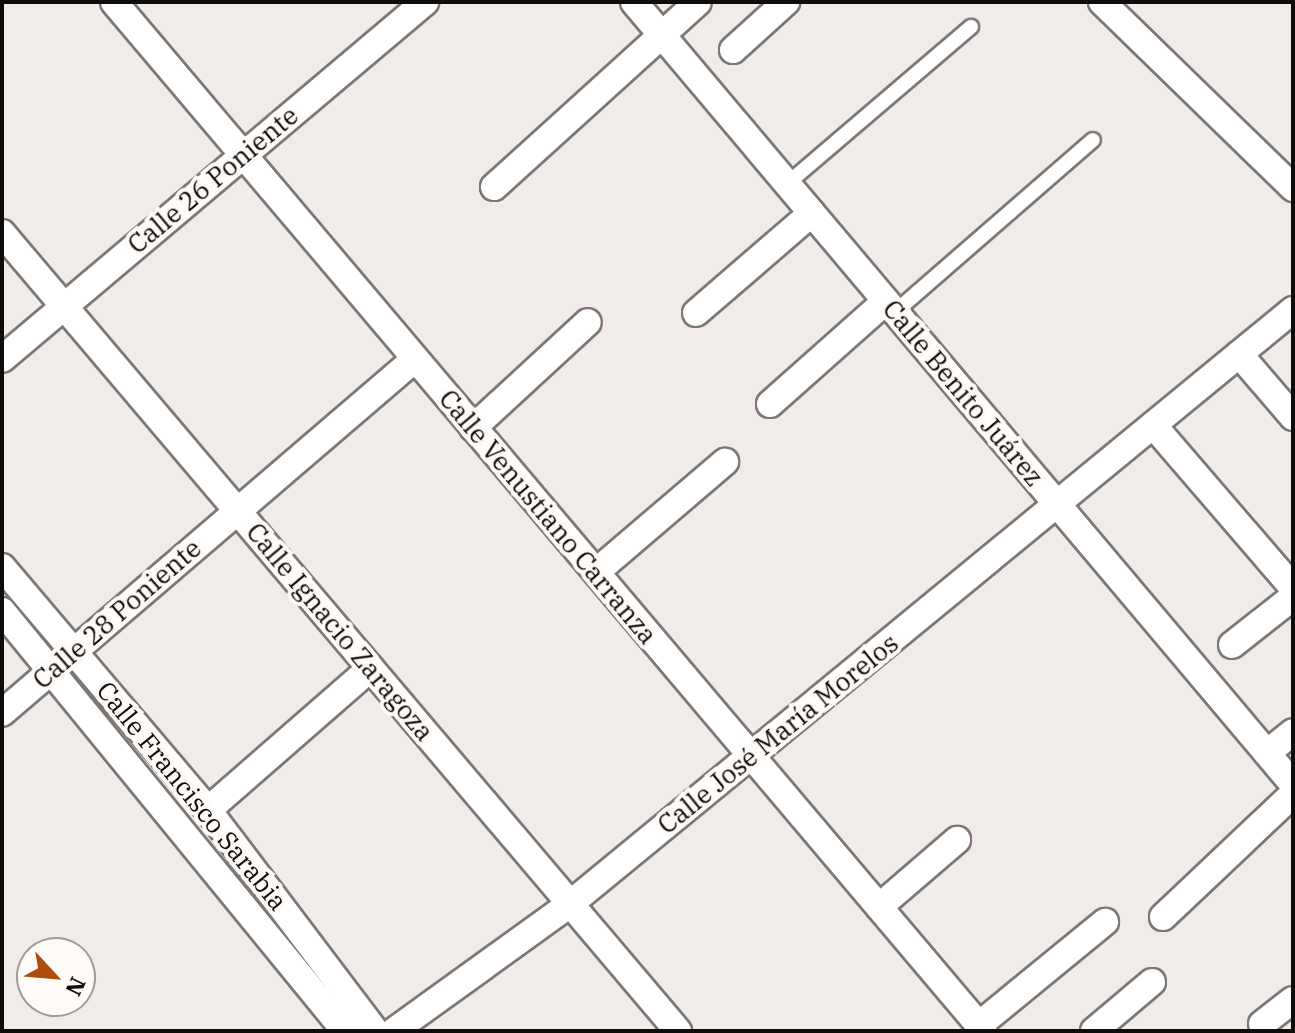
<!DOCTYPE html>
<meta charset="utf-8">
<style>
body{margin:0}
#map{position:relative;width:1295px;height:1033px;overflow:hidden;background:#f1ecea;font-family:"IBM Plex Serif",serif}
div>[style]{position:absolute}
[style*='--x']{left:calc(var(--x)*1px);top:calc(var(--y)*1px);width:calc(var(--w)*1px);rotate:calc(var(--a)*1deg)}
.roads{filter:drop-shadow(2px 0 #7c7876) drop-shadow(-2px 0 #7c7876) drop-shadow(0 2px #7c7876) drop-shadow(0 -2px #7c7876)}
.service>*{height:14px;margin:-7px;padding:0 7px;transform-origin:7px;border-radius:7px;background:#fff}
.minor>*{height:26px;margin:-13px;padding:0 13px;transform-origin:13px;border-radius:13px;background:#fff}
span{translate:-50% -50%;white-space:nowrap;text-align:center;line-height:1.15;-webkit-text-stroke:8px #fefaf8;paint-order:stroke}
.street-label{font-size:26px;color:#0e0d0c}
.frame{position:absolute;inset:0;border:4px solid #0e0d0c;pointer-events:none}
.north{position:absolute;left:16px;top:937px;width:80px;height:80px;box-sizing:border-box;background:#fefaf8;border:2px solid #9e9b9a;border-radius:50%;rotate:116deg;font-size:22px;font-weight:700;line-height:32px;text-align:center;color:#0e0d0c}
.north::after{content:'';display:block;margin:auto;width:28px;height:36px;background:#ae4c0e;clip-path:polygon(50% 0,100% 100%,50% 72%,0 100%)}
</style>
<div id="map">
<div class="roads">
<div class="service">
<i style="--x:787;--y:184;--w:242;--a:-40.5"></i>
<i style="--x:895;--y:312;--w:262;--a:-41"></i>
</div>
<div class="minor">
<i style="--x:114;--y:2;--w:1347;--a:49.79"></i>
<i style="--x:634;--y:2;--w:1023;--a:49.88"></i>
<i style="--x:1102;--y:2;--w:267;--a:44.2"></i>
<i style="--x:733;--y:50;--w:72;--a:-42.2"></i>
<i style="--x:494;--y:187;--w:275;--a:-42.2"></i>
<i style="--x:2;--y:233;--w:1046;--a:49.73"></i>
<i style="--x:696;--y:313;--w:153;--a:-40.8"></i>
<i style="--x:1239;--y:354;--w:83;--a:49.4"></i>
<i style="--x:2;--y:359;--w:554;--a:-40.16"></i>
<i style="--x:770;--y:404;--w:155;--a:-41.6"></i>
<i style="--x:1153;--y:425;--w:215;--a:49.3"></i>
<i style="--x:473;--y:428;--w:156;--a:-42.7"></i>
<i style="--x:2;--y:567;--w:319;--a:49.7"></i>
<i style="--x:208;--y:810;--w:277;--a:52.9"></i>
<i style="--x:596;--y:572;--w:170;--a:-40.5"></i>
<i style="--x:2;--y:611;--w:542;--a:50.76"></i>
<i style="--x:1232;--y:645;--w:78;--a:-38.2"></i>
<i style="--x:2;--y:713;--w:544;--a:-40.6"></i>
<i style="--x:1267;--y:753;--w:33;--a:-39"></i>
<i style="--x:208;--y:810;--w:216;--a:-41.1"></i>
<i style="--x:879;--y:907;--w:103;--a:-40.7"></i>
<i style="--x:1163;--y:917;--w:179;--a:-43.4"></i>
<i style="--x:1262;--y:1024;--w:39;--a:-38"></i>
<i style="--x:979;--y:1025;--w:163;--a:-39.3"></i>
<i style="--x:394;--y:1031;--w:217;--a:-35.8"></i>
<i style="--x:570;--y:904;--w:936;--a:-39.41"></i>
<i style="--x:1094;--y:1031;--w:76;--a:-40.2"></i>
</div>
</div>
<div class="street-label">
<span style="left:213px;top:180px;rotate:-40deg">Calle 26 Poniente</span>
<span style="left:963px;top:393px;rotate:50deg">Calle Benito Juárez</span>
<span style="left:548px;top:517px;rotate:50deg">Calle Venustiano Carranza</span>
<span style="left:117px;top:614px;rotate:-41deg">Calle 28 Poniente</span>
<span style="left:340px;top:632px;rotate:50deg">Calle Ignacio Zaragoza</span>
<span style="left:778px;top:734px;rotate:-39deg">Calle José María Morelos</span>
<span style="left:192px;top:796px;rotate:51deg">Calle Francisco Sarabia</span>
</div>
<div class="frame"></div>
<div class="north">N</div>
</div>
